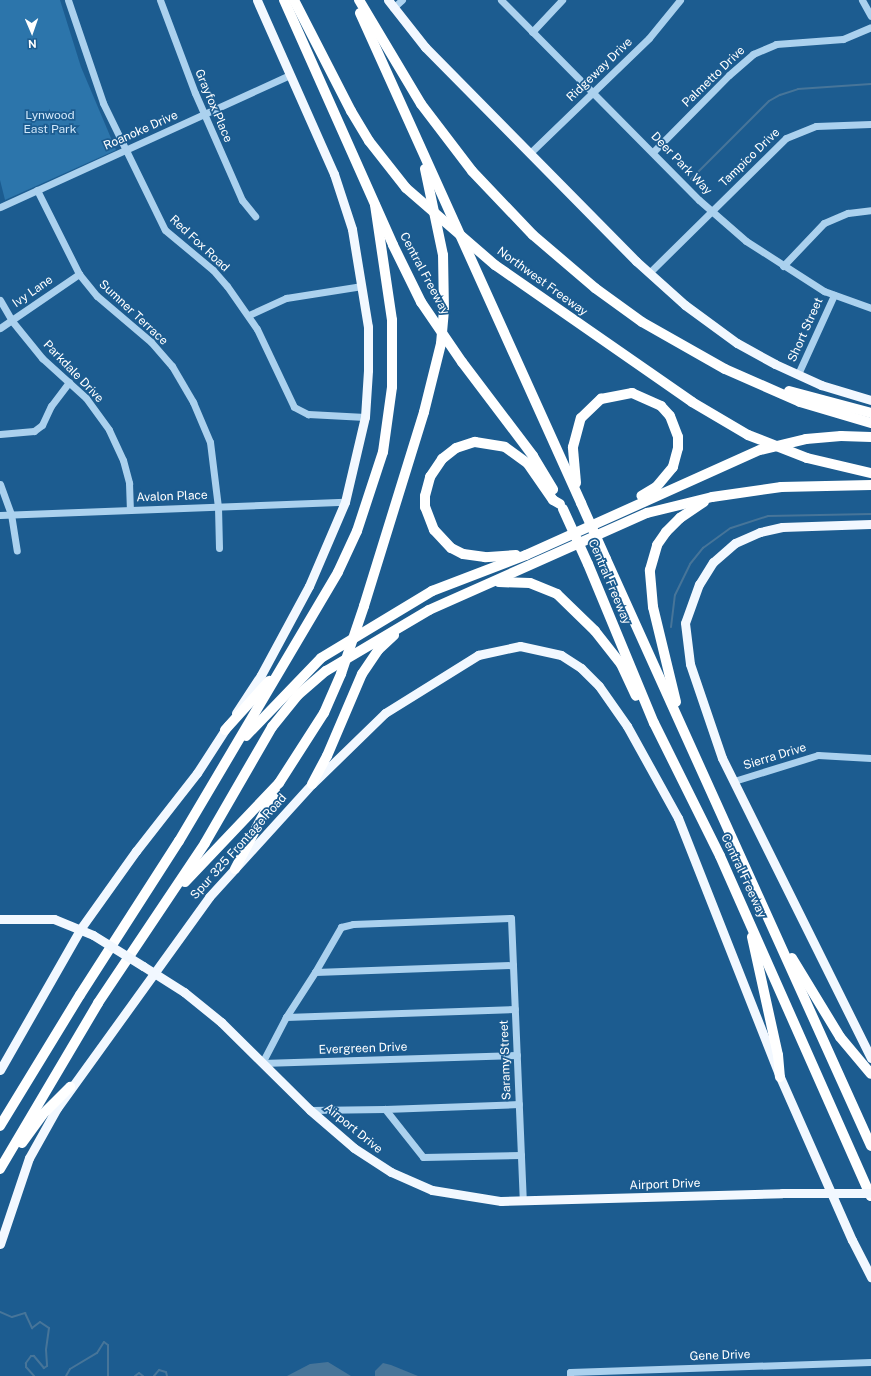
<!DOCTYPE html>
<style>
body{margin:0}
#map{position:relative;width:871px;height:1376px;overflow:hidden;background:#1c5c90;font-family:"Public Sans",sans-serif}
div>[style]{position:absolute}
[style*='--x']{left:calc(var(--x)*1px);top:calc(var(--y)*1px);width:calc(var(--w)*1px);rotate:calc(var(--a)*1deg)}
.green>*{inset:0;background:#2c75ab}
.water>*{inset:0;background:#477599}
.stream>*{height:2px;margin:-1px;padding:0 1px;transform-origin:1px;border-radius:1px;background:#477599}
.minor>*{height:7px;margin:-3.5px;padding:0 3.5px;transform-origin:3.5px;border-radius:3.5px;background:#abd1ee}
.major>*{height:9px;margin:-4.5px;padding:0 4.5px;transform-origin:4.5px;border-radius:4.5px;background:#f2f8ff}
.highway>*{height:10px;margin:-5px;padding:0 5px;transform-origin:5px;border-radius:5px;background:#fff}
.major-bridge>*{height:9px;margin:-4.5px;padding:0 4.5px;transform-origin:4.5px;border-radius:4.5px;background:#f2f8ff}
.highway-bridge>*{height:10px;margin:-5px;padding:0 5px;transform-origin:5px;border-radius:5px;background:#fff}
span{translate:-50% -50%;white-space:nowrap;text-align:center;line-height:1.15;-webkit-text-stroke:3.5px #1c5c90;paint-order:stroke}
.street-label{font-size:12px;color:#fff}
.park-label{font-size:12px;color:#d1e8fa}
.north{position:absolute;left:12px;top:12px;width:40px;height:40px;-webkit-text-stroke:3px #1c5c90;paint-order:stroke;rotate:178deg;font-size:11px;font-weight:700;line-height:16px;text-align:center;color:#fff}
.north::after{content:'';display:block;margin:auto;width:14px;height:18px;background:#fff;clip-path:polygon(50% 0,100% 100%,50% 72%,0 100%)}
</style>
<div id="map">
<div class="green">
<i style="clip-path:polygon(0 0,60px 0,81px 67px,116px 150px,5px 200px,0 180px)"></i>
</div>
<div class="water">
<i style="clip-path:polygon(328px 1362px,351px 1376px,287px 1376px,310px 1364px)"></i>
<i style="clip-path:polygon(383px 1363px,391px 1365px,418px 1376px,375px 1376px,375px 1371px)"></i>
</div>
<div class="stream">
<i style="--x:691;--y:179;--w:110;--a:-45"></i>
<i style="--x:769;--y:101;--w:13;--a:-29"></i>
<i style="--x:780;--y:95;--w:19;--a:-18"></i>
<i style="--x:798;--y:89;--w:73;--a:-3.9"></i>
<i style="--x:671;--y:627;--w:32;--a:-83"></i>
<i style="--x:675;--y:595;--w:34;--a:-64"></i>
<i style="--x:690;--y:564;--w:21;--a:-51"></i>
<i style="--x:703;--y:548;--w:34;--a:-36"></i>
<i style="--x:731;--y:528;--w:39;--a:-18"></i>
<i style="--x:768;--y:516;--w:103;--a:-1.1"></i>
<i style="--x:0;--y:1312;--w:13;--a:23"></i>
<i style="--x:12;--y:1317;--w:14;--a:-17"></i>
<i style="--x:25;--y:1313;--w:17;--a:65"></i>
<i style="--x:32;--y:1328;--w:10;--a:-37"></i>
<i style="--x:40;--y:1322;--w:11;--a:34"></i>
<i style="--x:49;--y:1328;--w:22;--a:98"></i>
<i style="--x:46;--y:1350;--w:16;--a:86"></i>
<i style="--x:47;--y:1366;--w:4;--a:146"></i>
<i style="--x:44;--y:1368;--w:16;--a:-130"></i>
<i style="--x:34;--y:1356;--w:3;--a:180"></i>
<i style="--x:31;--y:1356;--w:9;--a:126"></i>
<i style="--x:26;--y:1363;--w:4;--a:90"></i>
<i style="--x:26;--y:1367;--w:12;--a:48"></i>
<i style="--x:66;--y:1376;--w:8;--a:-60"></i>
<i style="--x:70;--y:1369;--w:31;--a:-31"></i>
<i style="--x:97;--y:1353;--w:13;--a:-58"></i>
<i style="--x:104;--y:1342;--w:5;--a:37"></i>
<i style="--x:108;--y:1345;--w:31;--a:90"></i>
<i style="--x:135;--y:1376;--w:5;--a:-37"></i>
<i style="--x:139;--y:1373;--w:5;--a:37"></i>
<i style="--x:154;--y:1376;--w:8;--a:-50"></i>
<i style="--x:159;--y:1370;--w:7;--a:16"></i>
<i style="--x:166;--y:1372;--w:4;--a:76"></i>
</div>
<div class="minor">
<i style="--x:68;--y:0;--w:109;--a:71.2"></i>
<i style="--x:103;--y:103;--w:141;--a:64"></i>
<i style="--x:165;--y:230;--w:62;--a:39.8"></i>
<i style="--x:213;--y:270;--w:21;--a:49"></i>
<i style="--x:227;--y:286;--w:52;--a:55.1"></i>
<i style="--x:257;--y:329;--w:86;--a:64.6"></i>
<i style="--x:294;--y:407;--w:16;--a:27"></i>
<i style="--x:308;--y:414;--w:57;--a:3"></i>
<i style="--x:160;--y:0;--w:99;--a:69.4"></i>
<i style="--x:195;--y:93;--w:117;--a:66.3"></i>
<i style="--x:242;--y:200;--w:21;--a:51"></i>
<i style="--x:501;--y:0;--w:281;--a:45.3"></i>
<i style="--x:699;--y:200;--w:62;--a:41.1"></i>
<i style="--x:746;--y:241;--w:93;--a:32.7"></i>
<i style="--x:824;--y:291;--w:50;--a:19.9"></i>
<i style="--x:862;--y:0;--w:18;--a:61"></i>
<i style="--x:393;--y:8;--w:12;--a:-42"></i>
<i style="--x:532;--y:32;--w:44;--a:-46.8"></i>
<i style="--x:653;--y:152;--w:108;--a:-45.4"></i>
<i style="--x:729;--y:75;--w:32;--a:-41"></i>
<i style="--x:753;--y:54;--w:25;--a:-23"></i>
<i style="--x:776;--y:44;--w:67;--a:-4.3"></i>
<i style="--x:843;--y:39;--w:30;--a:-23"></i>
<i style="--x:530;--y:153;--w:165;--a:-44"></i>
<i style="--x:649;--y:38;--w:49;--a:-50.8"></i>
<i style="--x:37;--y:190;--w:94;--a:63.4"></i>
<i style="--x:79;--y:274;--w:28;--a:51"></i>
<i style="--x:97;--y:296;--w:71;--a:40.4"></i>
<i style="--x:151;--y:342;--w:32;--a:49"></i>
<i style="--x:172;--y:366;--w:42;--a:59.7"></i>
<i style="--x:193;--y:402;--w:43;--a:67"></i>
<i style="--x:210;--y:442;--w:65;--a:83"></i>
<i style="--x:218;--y:507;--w:41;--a:88.6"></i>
<i style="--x:0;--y:207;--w:319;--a:-24.5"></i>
<i style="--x:783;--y:266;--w:59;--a:-46.4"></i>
<i style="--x:824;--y:223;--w:26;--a:-23"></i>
<i style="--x:848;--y:213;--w:23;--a:-7"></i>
<i style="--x:649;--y:273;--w:192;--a:-44.6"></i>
<i style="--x:786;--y:138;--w:32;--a:-22"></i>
<i style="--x:816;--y:126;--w:55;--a:-2.1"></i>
<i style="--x:0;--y:300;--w:24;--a:60"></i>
<i style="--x:12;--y:321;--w:48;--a:51"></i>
<i style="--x:42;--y:358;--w:59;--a:42.3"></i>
<i style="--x:86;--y:398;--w:39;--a:54"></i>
<i style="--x:109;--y:430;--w:33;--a:65"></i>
<i style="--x:123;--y:460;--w:24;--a:75"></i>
<i style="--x:129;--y:483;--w:27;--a:88"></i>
<i style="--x:249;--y:315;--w:41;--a:-24.7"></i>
<i style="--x:286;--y:298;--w:77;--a:-9"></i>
<i style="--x:0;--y:328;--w:96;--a:-34.4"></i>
<i style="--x:798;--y:374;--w:87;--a:-65.5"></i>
<i style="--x:0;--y:434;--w:34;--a:-5"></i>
<i style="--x:34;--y:431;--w:10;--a:-37"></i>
<i style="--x:42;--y:425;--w:21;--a:-65"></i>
<i style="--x:51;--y:406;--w:30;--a:-53"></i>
<i style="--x:0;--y:484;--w:32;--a:70"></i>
<i style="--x:11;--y:514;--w:37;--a:81"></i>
<i style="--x:0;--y:515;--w:345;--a:-2.2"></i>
<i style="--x:734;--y:781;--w:88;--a:-17.2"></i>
<i style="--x:818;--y:755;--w:53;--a:3.2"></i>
<i style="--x:513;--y:965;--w:198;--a:178"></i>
<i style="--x:315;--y:972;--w:54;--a:122.8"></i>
<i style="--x:286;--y:1017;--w:52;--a:117.6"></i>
<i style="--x:262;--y:1063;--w:255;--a:-1.8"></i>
<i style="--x:315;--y:972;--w:52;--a:-60"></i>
<i style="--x:341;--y:927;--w:12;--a:-14"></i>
<i style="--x:353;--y:924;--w:158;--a:-2.2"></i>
<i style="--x:511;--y:918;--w:283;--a:87.6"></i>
<i style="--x:286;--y:1017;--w:229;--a:-2"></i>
<i style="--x:385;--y:1109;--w:134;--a:-2.1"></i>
<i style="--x:310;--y:1110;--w:75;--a:-0.8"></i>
<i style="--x:385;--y:1109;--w:61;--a:51.6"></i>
<i style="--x:423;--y:1157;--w:98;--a:-1.2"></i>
<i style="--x:570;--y:1376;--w:4;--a:-90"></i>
<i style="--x:570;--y:1372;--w:301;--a:-1.9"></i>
</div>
<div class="major">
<i style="--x:388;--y:0;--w:60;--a:51.8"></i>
<i style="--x:425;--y:47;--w:301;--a:45.4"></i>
<i style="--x:636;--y:261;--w:66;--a:41.9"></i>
<i style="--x:685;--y:305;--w:64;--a:36.2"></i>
<i style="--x:737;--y:343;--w:43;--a:28.9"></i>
<i style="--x:775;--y:364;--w:51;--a:24.5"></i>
<i style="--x:821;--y:385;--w:52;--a:16.7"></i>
<i style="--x:871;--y:524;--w:89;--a:178.1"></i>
<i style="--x:782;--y:527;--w:23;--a:167"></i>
<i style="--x:760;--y:532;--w:27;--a:156"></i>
<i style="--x:735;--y:543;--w:29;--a:139"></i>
<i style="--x:713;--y:562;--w:26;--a:122"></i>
<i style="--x:699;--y:584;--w:41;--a:109.7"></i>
<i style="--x:685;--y:623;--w:41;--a:83"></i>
<i style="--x:690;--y:664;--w:99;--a:71.2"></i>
<i style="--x:722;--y:758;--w:335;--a:63.6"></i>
<i style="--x:236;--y:713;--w:45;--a:-56.7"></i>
<i style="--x:261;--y:675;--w:101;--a:-61.7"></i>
<i style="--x:309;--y:586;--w:91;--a:-66.8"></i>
<i style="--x:345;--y:502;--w:87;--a:-76.8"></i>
<i style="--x:365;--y:417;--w:47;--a:-86.3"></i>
<i style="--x:368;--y:370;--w:43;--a:-90"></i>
<i style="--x:368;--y:327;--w:99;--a:-99.3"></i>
<i style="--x:352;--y:229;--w:58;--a:-108.1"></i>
<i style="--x:334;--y:174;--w:190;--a:-113.9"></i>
<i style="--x:0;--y:919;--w:54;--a:0"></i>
<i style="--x:54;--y:919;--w:42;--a:22.3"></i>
<i style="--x:143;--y:966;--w:49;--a:32.4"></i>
<i style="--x:184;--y:992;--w:48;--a:39"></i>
<i style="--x:221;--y:1022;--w:125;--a:44.7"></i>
<i style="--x:310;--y:1110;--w:58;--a:40.8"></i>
<i style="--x:354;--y:1148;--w:44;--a:33"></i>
<i style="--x:391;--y:1172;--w:45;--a:23.7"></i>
<i style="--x:432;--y:1190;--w:70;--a:9.1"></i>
<i style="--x:501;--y:1201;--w:281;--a:-1.6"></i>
<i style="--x:782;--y:1193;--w:68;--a:0"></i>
<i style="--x:0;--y:1070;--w:163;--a:-60.3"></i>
<i style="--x:81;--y:928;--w:95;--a:-54.5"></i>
<i style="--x:136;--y:851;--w:99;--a:-52"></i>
<i style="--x:197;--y:773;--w:57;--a:-57.1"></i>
<i style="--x:0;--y:1244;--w:91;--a:-71.4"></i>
<i style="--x:29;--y:1158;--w:57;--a:-60.8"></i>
<i style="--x:57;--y:1108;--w:260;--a:-54.2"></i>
<i style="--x:209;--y:897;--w:153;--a:-47.7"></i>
<i style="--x:312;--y:784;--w:102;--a:-44.2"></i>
<i style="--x:385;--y:713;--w:110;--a:-31.9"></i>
<i style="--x:478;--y:655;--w:43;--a:-12.1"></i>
<i style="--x:520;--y:646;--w:42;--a:12.4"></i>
<i style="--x:561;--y:655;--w:24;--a:33"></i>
<i style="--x:581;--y:668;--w:25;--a:45"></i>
<i style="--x:599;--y:686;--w:49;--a:55"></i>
<i style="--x:627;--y:726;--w:105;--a:61"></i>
<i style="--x:678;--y:818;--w:278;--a:68.5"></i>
<i style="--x:780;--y:1077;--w:178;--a:66.2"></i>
<i style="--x:852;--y:1240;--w:42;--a:62.8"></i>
</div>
<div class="highway">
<i style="--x:284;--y:0;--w:268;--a:66"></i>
<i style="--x:393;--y:245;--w:64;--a:63.8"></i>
<i style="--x:294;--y:0;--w:125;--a:62.8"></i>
<i style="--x:351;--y:111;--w:35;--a:59"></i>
<i style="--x:369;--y:141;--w:60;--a:51.8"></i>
<i style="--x:359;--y:0;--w:121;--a:59.2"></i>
<i style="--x:421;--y:104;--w:84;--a:52.7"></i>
<i style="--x:472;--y:171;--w:88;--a:46.4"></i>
<i style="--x:533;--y:235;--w:82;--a:40.5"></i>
<i style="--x:595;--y:288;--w:58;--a:35.9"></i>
<i style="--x:642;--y:322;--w:95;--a:29.5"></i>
<i style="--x:725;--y:369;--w:82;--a:23.7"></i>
<i style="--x:800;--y:402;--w:74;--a:16.5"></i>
<i style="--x:360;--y:13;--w:538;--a:65.72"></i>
<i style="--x:495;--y:265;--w:240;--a:34.8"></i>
<i style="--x:692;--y:402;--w:65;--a:30.5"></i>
<i style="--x:462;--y:362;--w:118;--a:52.9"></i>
<i style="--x:533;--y:456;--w:39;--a:59"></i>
<i style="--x:789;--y:391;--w:85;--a:15"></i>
<i style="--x:807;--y:458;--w:66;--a:13.2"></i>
<i style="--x:576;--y:483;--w:36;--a:-95"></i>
<i style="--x:573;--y:447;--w:30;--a:-75"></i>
<i style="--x:581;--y:418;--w:28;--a:-44"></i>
<i style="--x:601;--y:399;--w:32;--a:-11"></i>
<i style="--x:632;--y:393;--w:32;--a:24"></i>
<i style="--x:661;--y:406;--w:13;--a:48"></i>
<i style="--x:670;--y:416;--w:22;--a:69"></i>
<i style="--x:678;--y:437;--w:11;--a:90"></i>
<i style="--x:678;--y:448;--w:20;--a:105"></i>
<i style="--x:673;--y:467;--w:26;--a:130"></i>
<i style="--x:656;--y:487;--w:17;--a:149"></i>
<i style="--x:516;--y:555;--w:31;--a:176"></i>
<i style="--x:485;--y:557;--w:22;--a:-172"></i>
<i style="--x:463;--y:554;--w:13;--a:-153"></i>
<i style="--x:451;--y:548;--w:25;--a:-133"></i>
<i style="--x:434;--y:530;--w:25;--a:-111"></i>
<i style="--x:425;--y:507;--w:11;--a:-90"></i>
<i style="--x:425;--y:496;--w:20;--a:-75"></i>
<i style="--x:430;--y:477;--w:22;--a:-56"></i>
<i style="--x:442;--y:459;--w:18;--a:-38"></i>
<i style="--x:456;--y:448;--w:20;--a:-18"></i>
<i style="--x:475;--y:442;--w:30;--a:9"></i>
<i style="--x:505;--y:447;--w:29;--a:36"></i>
<i style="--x:528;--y:464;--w:44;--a:55.2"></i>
<i style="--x:553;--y:500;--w:8;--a:30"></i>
<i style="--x:606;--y:559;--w:644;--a:65.7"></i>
<i style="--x:588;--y:564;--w:172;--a:67.5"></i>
<i style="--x:654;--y:723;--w:148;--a:63.6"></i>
<i style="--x:720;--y:856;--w:372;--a:66.1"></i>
<i style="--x:499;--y:582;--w:31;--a:2"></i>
<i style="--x:530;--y:583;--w:29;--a:22"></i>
<i style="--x:557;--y:594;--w:53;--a:44.2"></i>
<i style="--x:595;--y:631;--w:42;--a:51.8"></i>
<i style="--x:621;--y:664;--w:35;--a:65"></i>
<i style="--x:364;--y:606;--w:203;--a:-72.8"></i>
<i style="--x:424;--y:412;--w:70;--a:-76"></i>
<i style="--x:441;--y:344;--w:33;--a:-85"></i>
<i style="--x:444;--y:311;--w:56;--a:-91"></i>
<i style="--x:443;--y:255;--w:88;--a:-101.8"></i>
<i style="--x:676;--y:702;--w:98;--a:-103.6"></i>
<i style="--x:653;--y:607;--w:37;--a:-95"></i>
<i style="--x:650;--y:570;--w:26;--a:-74"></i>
<i style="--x:657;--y:545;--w:16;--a:-55"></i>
<i style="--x:666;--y:532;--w:20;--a:-45"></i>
<i style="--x:680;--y:518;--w:29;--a:-34"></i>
<i style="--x:225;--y:730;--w:66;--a:-48.1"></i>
<i style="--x:246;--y:736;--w:108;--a:-46.1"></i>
<i style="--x:321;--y:658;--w:130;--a:-31.1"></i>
<i style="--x:432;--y:591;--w:101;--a:-21"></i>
<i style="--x:526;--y:555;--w:256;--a:-24.2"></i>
<i style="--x:760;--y:450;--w:47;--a:-13.4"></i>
<i style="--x:806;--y:439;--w:35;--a:-5"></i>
<i style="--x:841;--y:436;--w:30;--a:2"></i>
<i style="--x:312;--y:784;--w:32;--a:-62"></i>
<i style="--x:327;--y:756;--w:89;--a:-66.9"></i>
<i style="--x:362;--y:674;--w:29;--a:-56"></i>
<i style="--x:378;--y:650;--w:22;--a:-43"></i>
<i style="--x:235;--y:869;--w:87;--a:-62.5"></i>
<i style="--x:185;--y:882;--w:137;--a:-46.5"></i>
<i style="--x:279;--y:783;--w:83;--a:-57.3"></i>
<i style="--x:324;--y:713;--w:43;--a:-66.4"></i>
<i style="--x:752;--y:937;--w:121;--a:77.6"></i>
<i style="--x:778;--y:1055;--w:22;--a:85"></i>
<i style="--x:792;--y:958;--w:92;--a:58.7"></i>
<i style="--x:840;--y:1037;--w:48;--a:50"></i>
<i style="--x:0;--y:1126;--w:153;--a:-58.6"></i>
<i style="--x:80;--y:995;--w:183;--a:-57.3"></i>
<i style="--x:179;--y:841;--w:312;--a:-59.4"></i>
<i style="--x:338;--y:572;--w:45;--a:-65.1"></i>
<i style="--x:357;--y:531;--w:83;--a:-71.8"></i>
<i style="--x:383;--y:452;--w:66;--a:-82.1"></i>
<i style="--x:392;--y:387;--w:67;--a:-90"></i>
<i style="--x:392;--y:320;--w:116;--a:-98.4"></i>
<i style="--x:22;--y:1143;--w:34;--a:-54"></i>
<i style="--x:42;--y:1115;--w:40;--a:-45"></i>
<i style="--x:0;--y:1169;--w:193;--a:-59.4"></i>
<i style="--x:98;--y:1003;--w:192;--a:-56.2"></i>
<i style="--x:205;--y:843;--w:134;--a:-60"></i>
<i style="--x:272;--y:727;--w:41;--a:-50.9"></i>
<i style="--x:298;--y:695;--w:37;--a:-41"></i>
<i style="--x:326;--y:671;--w:120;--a:-30.6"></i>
<i style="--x:429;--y:610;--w:239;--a:-24"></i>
<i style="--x:647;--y:513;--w:67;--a:-13.8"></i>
<i style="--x:712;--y:497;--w:70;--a:-8.2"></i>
<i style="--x:781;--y:487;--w:90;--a:-1.3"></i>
</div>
<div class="major-bridge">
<i style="--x:93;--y:935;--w:59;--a:31.8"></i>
<i style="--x:850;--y:1193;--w:21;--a:0"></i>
</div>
<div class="highway-bridge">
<i style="--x:406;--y:188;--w:118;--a:40.9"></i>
<i style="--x:421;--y:302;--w:73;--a:55.7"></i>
<i style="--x:748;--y:435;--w:63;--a:21.3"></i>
<i style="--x:581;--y:503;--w:61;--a:65.9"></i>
<i style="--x:563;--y:509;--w:60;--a:65.6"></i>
<i style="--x:341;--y:674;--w:72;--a:-71.3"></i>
</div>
<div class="street-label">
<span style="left:600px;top:70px;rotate:-44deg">Ridgeway Drive</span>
<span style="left:714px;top:77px;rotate:-44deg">Palmetto Drive</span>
<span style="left:213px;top:106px;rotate:67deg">Grayfox Place</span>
<span style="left:141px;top:131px;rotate:-24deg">Roanoke Drive</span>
<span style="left:750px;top:158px;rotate:-44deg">Tampico Drive</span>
<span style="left:681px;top:164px;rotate:46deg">Deer Park Way</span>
<span style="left:199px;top:244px;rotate:43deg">Red Fox Road</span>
<span style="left:424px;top:274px;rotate:62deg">Central Freeway</span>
<span style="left:542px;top:282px;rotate:36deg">Northwest Freeway</span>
<span style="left:33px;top:292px;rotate:-35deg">Ivy Lane</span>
<span style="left:133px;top:313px;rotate:43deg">Sumner Terrace</span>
<span style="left:806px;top:330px;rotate:-66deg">Short Street</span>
<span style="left:73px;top:372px;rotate:46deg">Parkdale Drive</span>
<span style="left:172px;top:497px;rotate:-2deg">Avalon Place</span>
<span style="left:609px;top:582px;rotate:67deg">Central Freeway</span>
<span style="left:775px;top:757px;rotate:-17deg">Sierra Drive</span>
<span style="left:239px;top:847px;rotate:-48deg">Spur 325 Frontage Road</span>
<span style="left:743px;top:876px;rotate:65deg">Central Freeway</span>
<span style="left:363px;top:1049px;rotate:-2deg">Evergreen Drive</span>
<span style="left:506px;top:1060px;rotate:-92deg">Saramy Street</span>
<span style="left:353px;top:1129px;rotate:39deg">Airport Drive</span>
<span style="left:665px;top:1185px;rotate:-2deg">Airport Drive</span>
<span style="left:720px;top:1356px;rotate:-2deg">Gene Drive</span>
</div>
<div class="park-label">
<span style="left:50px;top:123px">Lynwood<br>East Park</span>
</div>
<div class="north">N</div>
</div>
